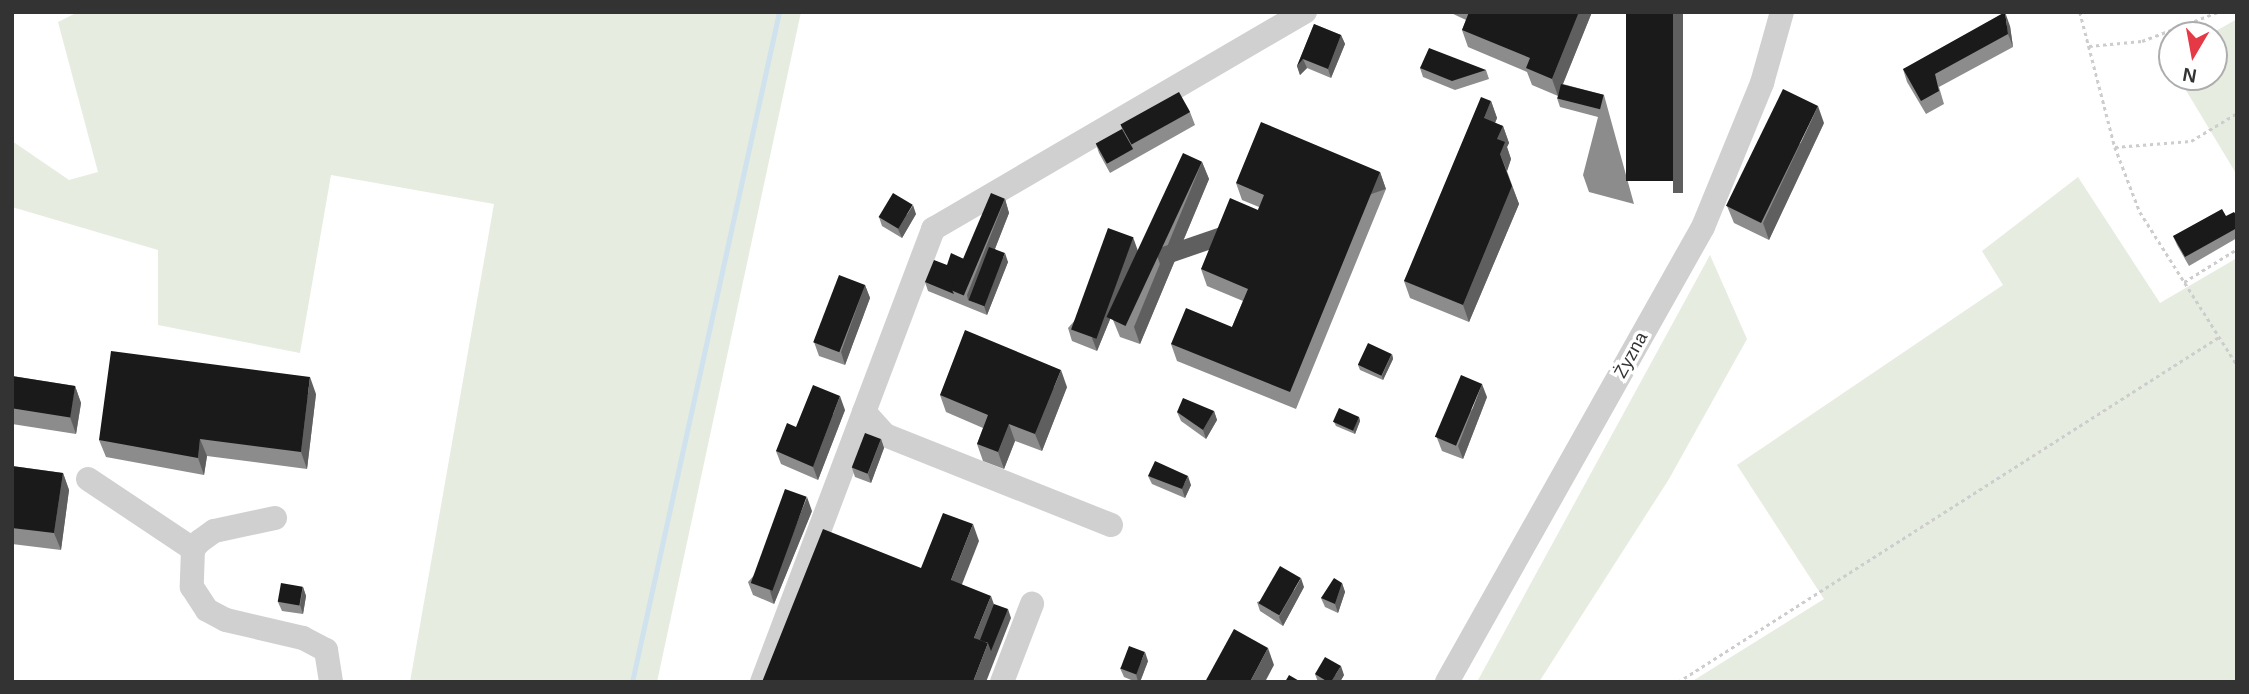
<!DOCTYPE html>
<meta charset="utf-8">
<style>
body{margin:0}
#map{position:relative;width:2249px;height:694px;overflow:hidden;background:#fff;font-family:Helvetica,sans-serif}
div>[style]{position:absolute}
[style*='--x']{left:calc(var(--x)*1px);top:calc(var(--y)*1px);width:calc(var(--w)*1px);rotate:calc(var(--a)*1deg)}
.green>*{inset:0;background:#e6ecdf}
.stream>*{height:5px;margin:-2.5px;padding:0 2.5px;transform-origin:2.5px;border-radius:2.5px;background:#cfe2ee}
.path>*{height:2.5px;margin-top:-1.25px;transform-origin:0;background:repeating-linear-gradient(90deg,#cdcdcd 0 3.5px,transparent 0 7px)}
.minor>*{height:24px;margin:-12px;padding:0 12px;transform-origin:12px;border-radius:12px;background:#d0d0d0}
.wall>*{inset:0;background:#8c8c8c}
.shaded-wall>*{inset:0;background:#5f5f5f;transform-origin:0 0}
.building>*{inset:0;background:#1a1a1a;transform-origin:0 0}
span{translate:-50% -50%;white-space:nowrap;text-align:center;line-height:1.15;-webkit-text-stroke:7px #fff;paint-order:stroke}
.street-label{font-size:18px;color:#333}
.frame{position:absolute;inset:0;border:14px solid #333;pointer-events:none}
.north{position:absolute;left:2158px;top:21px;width:70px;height:70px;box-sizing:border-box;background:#fff;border:2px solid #adadad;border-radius:50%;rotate:190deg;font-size:19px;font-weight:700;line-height:28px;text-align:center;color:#333}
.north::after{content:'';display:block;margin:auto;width:24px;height:32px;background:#e63946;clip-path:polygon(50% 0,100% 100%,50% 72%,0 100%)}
</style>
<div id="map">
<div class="green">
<i style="clip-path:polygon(78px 12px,801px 12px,657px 682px,410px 682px,494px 204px,331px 175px,300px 353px,158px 325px,158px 250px,12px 207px,12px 141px,69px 180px,98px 172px,58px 22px)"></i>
<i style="clip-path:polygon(2237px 19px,2237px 175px,2178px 77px,2214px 77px,2214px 35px,2209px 35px)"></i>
<i style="clip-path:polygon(2078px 177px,2160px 303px,2237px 258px,2237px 682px,1691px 682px,1824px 599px,1737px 465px,2003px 285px,1982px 251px)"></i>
<i style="clip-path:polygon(1710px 255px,1747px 339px,1669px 479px,1539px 682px,1477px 682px)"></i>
</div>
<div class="stream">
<i style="--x:632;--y:682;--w:686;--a:-77.63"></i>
</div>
<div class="path">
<i style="--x:2080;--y:12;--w:139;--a:75.5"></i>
<i style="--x:2115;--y:147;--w:76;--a:-4.5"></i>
<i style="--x:2191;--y:141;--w:54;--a:-31.3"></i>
<i style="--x:2089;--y:46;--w:53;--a:-5.4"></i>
<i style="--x:2142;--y:41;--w:81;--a:-20.9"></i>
<i style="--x:2115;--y:147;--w:70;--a:69"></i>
<i style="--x:2140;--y:212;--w:181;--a:57.6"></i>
<i style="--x:2184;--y:282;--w:62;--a:-31.9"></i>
<i style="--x:1678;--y:682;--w:642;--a:-32.53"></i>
</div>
<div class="minor">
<i style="--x:88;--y:479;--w:126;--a:33.7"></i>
<i style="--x:275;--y:518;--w:62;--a:168"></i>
<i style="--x:214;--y:531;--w:17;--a:144"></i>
<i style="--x:200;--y:541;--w:11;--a:131"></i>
<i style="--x:193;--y:549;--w:38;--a:92"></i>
<i style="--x:192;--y:587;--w:27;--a:57"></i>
<i style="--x:207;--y:610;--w:21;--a:28"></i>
<i style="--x:226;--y:620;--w:79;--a:13.2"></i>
<i style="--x:303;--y:638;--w:26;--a:28"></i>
<i style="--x:326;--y:650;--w:32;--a:81"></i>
<i style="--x:1111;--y:525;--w:243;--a:-158.3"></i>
<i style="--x:885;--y:435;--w:31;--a:-132"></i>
<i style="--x:864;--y:412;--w:196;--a:-69.3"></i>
<i style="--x:933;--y:229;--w:431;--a:-30.3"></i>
<i style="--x:762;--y:682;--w:289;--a:-69.3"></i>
<i style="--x:1002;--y:682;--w:84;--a:-69"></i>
<i style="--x:1447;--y:682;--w:522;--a:-60.64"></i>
<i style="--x:1703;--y:227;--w:156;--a:-67.7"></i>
<i style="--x:1762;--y:83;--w:74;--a:-74.3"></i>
</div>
<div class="wall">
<i style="clip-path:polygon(1449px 12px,1592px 12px,1563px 84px,1604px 95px,1634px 204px,1589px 192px,1583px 175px,1598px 117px,1560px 107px,1557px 98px,1558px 96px,1532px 85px,1527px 72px,1468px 47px,1462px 30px,1466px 20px)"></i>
<i style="clip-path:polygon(1314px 24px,1341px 35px,1345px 44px,1331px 78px,1307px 68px,1300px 75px,1297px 66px)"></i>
<i style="clip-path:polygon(2010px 26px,2013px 47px,1939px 87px,1944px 104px,1926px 114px,1907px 82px,1903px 69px)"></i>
<i style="clip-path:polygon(1420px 68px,1486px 70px,1489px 79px,1455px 90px,1423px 77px)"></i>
<i style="clip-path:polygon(1491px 101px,1497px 118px,1495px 123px,1503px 126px,1509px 143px,1507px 147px,1511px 159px,1507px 171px,1519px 204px,1469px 322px,1410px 298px,1404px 281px)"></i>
<i style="clip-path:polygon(1190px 112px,1195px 125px,1110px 173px,1099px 153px,1096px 144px,1122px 129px,1121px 125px)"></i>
<i style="clip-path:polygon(1824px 123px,1769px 240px,1734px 223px,1727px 206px)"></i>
<i style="clip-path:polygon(1202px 162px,1209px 179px,1140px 344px,1120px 337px,1113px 320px)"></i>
<i style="clip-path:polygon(1380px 172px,1386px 189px,1296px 409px,1177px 361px,1171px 344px,1232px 327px,1243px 301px,1207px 286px,1201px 269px,1258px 210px,1259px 207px,1242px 200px,1236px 183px)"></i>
<i style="clip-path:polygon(1005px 199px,1009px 213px,995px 249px,1008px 262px,987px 315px,928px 291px,925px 282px,947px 265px,964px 259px)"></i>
<i style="clip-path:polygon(916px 214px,902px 238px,882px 226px,879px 217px)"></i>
<i style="clip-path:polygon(2226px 216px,2237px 216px,2237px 238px,2189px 266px,2177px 245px,2173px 236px)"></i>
<i style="clip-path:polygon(1138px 251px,1097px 351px,1072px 341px,1068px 328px)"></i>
<i style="clip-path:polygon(865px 285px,870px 298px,845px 365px,819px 356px,814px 342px)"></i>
<i style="clip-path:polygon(1392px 354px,1393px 359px,1383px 380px,1360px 370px,1358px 365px)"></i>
<i style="clip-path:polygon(12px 376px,75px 386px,81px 403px,76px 434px,12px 424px)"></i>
<i style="clip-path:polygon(1067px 387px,1042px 451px,1015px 441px,1004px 469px,983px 461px,977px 444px,983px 428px,946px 412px,940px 395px)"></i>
<i style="clip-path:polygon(316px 394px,307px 469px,207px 456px,204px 475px,106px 457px,99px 440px)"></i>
<i style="clip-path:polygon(1487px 397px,1463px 459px,1442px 451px,1437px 438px)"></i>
<i style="clip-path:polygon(845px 410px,818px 480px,781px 464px,776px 451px,796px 427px)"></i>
<i style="clip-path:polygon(1214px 411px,1217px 420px,1206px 439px,1181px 421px,1177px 412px)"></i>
<i style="clip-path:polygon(1359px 417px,1360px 421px,1355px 434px,1336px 426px,1334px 422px)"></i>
<i style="clip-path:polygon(881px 439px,884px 448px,871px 483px,855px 477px,852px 468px)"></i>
<i style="clip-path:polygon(12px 466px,63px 473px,69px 490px,61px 550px,12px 544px)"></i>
<i style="clip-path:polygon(1148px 476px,1191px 485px,1185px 498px,1152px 484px)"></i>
<i style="clip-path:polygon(812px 511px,774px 604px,753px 595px,748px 582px)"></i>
<i style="clip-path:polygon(1342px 583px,1345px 592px,1338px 613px,1325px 607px,1321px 598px)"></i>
<i style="clip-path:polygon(303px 587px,306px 596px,303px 614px,282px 611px,278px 602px)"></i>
<i style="clip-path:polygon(1304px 587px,1283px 626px,1260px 611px,1257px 602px)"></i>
<i style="clip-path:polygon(1148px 661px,1140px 682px,1136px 682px,1124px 677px,1120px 668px)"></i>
<i style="clip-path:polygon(1315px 674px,1344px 675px,1340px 682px,1318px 682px)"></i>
</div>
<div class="shaded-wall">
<i style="clip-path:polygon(1579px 12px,1592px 12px,1558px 96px,1552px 79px)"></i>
<i style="left:1673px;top:12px;width:10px;height:181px"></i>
<i style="clip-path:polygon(2005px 12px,2010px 26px,2013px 47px,2008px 34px)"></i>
<i style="clip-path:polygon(1341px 35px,1345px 44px,1331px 78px,1328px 69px)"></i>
<i style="clip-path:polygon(1303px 59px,1307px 68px,1300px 75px,1297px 66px)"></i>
<i style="clip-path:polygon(1491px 101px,1497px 118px,1490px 135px,1484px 118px)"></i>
<i style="clip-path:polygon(1818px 106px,1824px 123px,1769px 240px,1763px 223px)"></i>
<i style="clip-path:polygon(1503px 126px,1509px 143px,1507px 147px,1511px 159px,1507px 171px,1500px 154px,1497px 139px)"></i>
<i style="clip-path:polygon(1202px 162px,1209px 179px,1140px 344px,1134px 327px)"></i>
<i style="left:1380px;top:172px;width:18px;height:238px;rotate:71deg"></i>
<i style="clip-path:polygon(1512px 186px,1519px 204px,1469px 322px,1463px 305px)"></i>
<i style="clip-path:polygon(1005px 199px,1009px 213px,974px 302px,968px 300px,967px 295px)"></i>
<i style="clip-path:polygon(913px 205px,916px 214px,902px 238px,898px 229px)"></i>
<i style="clip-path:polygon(1133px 237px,1138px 251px,1097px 351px,1092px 338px)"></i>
<i style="clip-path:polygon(1005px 253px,1008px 262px,987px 315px,984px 306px)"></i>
<i style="clip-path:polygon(865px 285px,870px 298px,845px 365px,841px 352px)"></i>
<i style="clip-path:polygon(1392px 354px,1393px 359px,1383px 380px,1382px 376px)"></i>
<i style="clip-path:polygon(1061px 370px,1067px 387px,1042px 451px,1035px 434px)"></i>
<i style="clip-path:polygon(310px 377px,316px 394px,307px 469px,301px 452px)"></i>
<i style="clip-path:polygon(1482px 384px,1487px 397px,1463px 459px,1458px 446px)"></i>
<i style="clip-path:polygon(75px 386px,81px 403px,76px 434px,70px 417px)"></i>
<i style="clip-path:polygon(840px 396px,845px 410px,818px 480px,813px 467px)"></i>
<i style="clip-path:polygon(1214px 411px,1217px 420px,1206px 439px,1203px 430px)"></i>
<i style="clip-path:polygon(1359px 417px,1360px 421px,1355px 434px,1353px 430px)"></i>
<i style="clip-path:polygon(1009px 424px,1015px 441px,1004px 469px,998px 452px)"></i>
<i style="clip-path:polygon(200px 439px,207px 456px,204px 475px,198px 458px)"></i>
<i style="clip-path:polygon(881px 439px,884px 448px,871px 483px,868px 474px)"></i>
<i style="clip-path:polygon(63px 473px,69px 490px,61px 550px,54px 533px)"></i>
<i style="clip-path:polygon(1188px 476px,1191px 485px,1185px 498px,1182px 489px)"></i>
<i style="clip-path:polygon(807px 497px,812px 511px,774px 604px,770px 591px)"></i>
<i style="clip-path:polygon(973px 524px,979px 541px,957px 597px,951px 580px)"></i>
<i style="clip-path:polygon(1301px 578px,1304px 587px,1283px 626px,1279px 617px)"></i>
<i style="clip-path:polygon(1342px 583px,1345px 592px,1338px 613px,1335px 604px)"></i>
<i style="clip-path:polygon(303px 587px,306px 596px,303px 614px,300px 605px)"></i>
<i style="clip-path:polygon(991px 596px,997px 613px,983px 648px,974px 638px)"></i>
<i style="clip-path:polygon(1008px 609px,1011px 618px,986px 682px,973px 682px,988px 643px)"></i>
<i style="clip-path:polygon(1268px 648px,1274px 665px,1265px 682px,1250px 682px)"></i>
<i style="clip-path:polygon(1145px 652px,1148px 661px,1140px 682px,1138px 682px,1136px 674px)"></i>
<i style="clip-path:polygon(1341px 666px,1344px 675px,1340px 682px,1331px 682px)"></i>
</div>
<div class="building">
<i style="clip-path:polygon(1469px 12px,1579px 12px,1552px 79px,1526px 68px,1530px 58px,1462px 30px)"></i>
<i style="left:1626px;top:12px;width:47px;height:169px"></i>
<i style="clip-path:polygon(2005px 12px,2008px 34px,1935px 74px,1939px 91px,1921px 101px,1903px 69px)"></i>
<i style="clip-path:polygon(1314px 24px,1341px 35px,1328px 69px,1303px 59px,1297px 66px)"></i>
<i style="clip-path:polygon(1429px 48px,1486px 70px,1452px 81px,1420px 68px)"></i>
<i style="left:1561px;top:84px;width:44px;height:15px;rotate:14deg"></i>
<i style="left:1783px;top:89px;width:39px;height:130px;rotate:26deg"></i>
<i style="left:1179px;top:92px;width:23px;height:67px;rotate:61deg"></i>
<i style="clip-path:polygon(1481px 97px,1491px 101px,1484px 118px,1503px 126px,1497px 139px,1505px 142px,1500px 154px,1512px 186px,1463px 305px,1404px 281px)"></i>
<i style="clip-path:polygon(1261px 122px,1380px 172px,1290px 392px,1171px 344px,1186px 308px,1232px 327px,1248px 289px,1201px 269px,1230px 198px,1258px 210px,1264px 195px,1236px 183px)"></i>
<i style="left:1122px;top:129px;width:23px;height:30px;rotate:61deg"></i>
<i style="left:1183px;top:153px;width:21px;height:181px;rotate:25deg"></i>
<i style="left:893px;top:193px;width:23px;height:28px;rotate:31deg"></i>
<i style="left:991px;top:193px;width:15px;height:105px;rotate:23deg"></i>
<i style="clip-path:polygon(2222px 209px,2226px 216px,2234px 212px,2237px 216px,2237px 228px,2185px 257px,2173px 236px)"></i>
<i style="left:1108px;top:228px;width:27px;height:108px;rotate:20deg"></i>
<i style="left:989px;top:247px;width:17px;height:57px;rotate:21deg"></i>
<i style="clip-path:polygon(951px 253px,964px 259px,952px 290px,954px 294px,925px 282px,934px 260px,947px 265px)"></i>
<i style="left:839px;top:275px;width:28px;height:72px;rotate:21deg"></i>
<i style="clip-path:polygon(965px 330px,1061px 370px,1035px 434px,1009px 424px,998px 452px,977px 444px,988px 415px,940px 395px)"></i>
<i style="left:1368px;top:343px;width:26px;height:24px;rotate:25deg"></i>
<i style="clip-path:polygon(111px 351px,310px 377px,301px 452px,200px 439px,198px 458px,99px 440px)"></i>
<i style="left:1461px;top:375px;width:23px;height:67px;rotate:23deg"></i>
<i style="left:12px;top:376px;width:64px;height:32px;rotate:9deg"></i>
<i style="clip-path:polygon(813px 385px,840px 396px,813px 467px,776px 451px,787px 423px,796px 427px)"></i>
<i style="clip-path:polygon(1183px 398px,1214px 411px,1203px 430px,1177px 412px)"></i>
<i style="left:1339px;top:408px;width:22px;height:15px;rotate:24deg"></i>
<i style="left:865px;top:433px;width:17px;height:37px;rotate:21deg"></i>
<i style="clip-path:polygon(1155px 461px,1188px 476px,1182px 489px,1148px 476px)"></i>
<i style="clip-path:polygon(12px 466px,63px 473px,54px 533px,12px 528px)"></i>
<i style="left:785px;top:489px;width:23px;height:100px;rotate:20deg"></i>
<i style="clip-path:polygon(943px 513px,973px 524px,951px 580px,991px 596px,974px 638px,988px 643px,973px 682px,762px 682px,823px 529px,921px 568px)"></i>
<i style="left:1280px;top:566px;width:24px;height:43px;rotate:30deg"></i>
<i style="clip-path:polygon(1334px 578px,1342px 583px,1335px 604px,1321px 598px)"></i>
<i style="left:281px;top:583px;width:22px;height:19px;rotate:10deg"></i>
<i style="clip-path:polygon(994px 604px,1008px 609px,991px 651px,988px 643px,980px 640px)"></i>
<i style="clip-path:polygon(1234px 629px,1268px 648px,1250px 682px,1205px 682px)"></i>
<i style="left:1129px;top:646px;width:17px;height:24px;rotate:21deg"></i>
<i style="clip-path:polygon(1325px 657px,1341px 666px,1331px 682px,1328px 682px,1315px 674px)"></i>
<i style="clip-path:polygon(1289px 675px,1301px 682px,1285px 682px)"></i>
</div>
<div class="street-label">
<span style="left:1631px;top:355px;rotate:-61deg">Żyzna</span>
</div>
<div class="frame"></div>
<div class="north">N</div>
</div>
